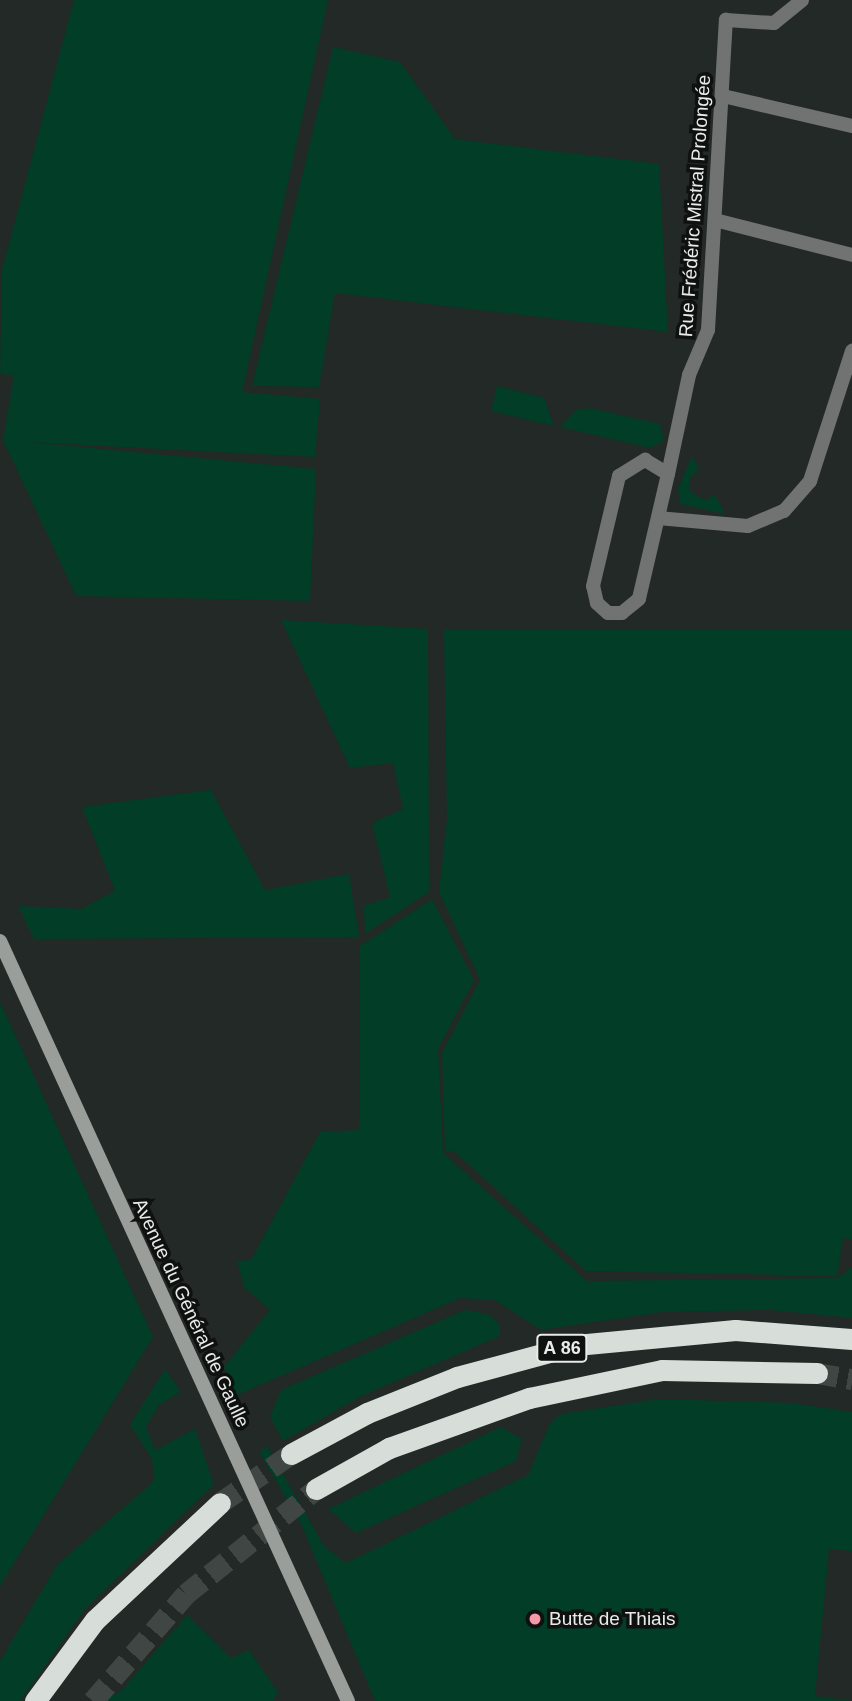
<!DOCTYPE html>
<meta charset="utf-8">
<style>
body{margin:0}
#map{position:relative;width:852px;height:1701px;overflow:hidden;background:#232926;font-family:Helvetica,sans-serif}
div>[style]{position:absolute}
[style*='--x']{left:calc(var(--x)*1px);top:calc(var(--y)*1px);width:calc(var(--w)*1px);rotate:calc(var(--a)*1deg)}
.green>*{inset:0;background:#023d27}
.motorway-tunnel>*{height:21px;margin-top:-10.5px;transform-origin:0;background:repeating-linear-gradient(90deg,#404643 0 21px,transparent 0 31px)}
.minor>*{height:14px;margin:-7px;padding:0 7px;transform-origin:7px;border-radius:7px;background:#707371}
.secondary>*{height:14px;margin:-7px;padding:0 7px;transform-origin:7px;border-radius:7px;background:#999e9b}
.motorway>*{height:21px;margin:-10.5px;padding:0 10.5px;transform-origin:10.5px;border-radius:10.5px;background:#d7deda}
.dots>*{width:19px;height:19px;translate:-50% -50%;box-sizing:border-box;border:4px solid #0e110f;border-radius:50%}
span{translate:-50% -50%;white-space:nowrap;text-align:center;line-height:1.15;-webkit-text-stroke:7px #0e110f;paint-order:stroke}
.shield-label span{padding:2px 5px;background:#0e110f;border:2px solid;border-radius:5px;-webkit-text-stroke-width:0}
.shield-label{font-size:18px;color:#e7ebe9;font-weight:700}
.street-label{font-size:19px;color:#e7ebe9}
.poi-label{font-size:19px;color:#e7ebe9}
.left{translate:0 -50%;text-align:left}
</style>
<div id="map">
<div class="green">
<i style="clip-path:polygon(74px 0,328px 0,242px 392px,320px 399px,315px 457px,27px 442px,316px 469px,310px 601px,76px 596px,3px 440px,14px 376px,0 373px,2px 270px)"></i>
<i style="clip-path:polygon(333px 47px,400px 62px,455px 139px,659px 164px,668px 332px,335px 293px,319px 387px,252px 386px)"></i>
<i style="clip-path:polygon(497px 386px,544px 398px,554px 426px,491px 411px)"></i>
<i style="clip-path:polygon(590px 408px,660px 424px,664px 441px,650px 448px,560px 427px,576px 410px)"></i>
<i style="clip-path:polygon(692px 456px,699px 469px,689px 480px,690px 491px,704px 500px,715px 495px,725px 514px,680px 504px,678px 489px)"></i>
<i style="clip-path:polygon(281px 620px,428px 629px,429px 892px,365px 934px,364px 906px,390px 897px,372px 823px,403px 809px,393px 763px,350px 768px)"></i>
<i style="clip-path:polygon(444px 630px,852px 630px,852px 1239px,843px 1238px,837px 1276px,586px 1271px,455px 1152px,445px 1151px,442px 1053px,480px 980px,439px 892px,447px 818px)"></i>
<i style="clip-path:polygon(211px 790px,265px 890px,349px 874px,359px 937px,34px 939px,18px 906px,81px 909px,115px 891px,82px 807px)"></i>
<i style="clip-path:polygon(432px 899px,474px 980px,438px 1049px,443px 1153px,587px 1281px,838px 1278px,852px 1267px,852px 1318px,770px 1310px,662px 1312px,541px 1330px,495px 1300px,460px 1298px,237px 1395px,224px 1367px,270px 1310px,244px 1287px,237px 1261px,251px 1260px,320px 1132px,359px 1130px,360px 946px)"></i>
<i style="clip-path:polygon(0 1002px,153px 1337px,0 1586px)"></i>
<i style="clip-path:polygon(465px 1310px,488px 1314px,500px 1325px,500px 1336px,359px 1397px,283px 1441px,270px 1417px,281px 1390px)"></i>
<i style="clip-path:polygon(165px 1369px,181px 1392px,159px 1405px,146px 1427px,155px 1450px,195px 1429px,214px 1484px,85px 1609px,20px 1701px,0 1701px,0 1661px,57px 1565px,154px 1481px,152px 1459px,130px 1425px)"></i>
<i style="clip-path:polygon(659px 1399px,792px 1403px,852px 1412px,852px 1551px,829px 1549px,815px 1696px,852px 1701px,375px 1701px,301px 1524px,259px 1452px,267px 1446px,324px 1546px,346px 1563px,528px 1475px,550px 1423px,561px 1414px)"></i>
<i style="clip-path:polygon(501px 1427px,522px 1439px,516px 1461px,356px 1533px,328px 1509px)"></i>
<i style="clip-path:polygon(187px 1615px,231px 1658px,249px 1650px,278px 1692px,273px 1701px,102px 1701px,121px 1691px)"></i>
</div>
<div class="motorway-tunnel">
<i style="--x:817;--y:1373;--w:36;--a:10"></i>
<i style="--x:220;--y:1503;--w:86;--a:-34.6"></i>
<i style="--x:93;--y:1701;--w:142;--a:-49"></i>
<i style="--x:186;--y:1594;--w:167;--a:-38.9"></i>
</div>
<div class="minor">
<i style="--x:723;--y:96;--w:132;--a:13.1"></i>
<i style="--x:715;--y:220;--w:141;--a:14.3"></i>
<i style="--x:645;--y:460;--w:27;--a:31"></i>
<i style="--x:668;--y:474;--w:128;--a:103.1"></i>
<i style="--x:639;--y:599;--w:22;--a:141"></i>
<i style="--x:622;--y:613;--w:14;--a:180"></i>
<i style="--x:608;--y:613;--w:15;--a:-138"></i>
<i style="--x:597;--y:603;--w:17;--a:-103"></i>
<i style="--x:593;--y:586;--w:113;--a:-76.7"></i>
<i style="--x:619;--y:476;--w:31;--a:-32"></i>
<i style="--x:668;--y:474;--w:101;--a:-78"></i>
<i style="--x:689;--y:375;--w:49;--a:-67.1"></i>
<i style="--x:708;--y:330;--w:311;--a:-86.7"></i>
<i style="--x:726;--y:20;--w:48;--a:3.6"></i>
<i style="--x:774;--y:23;--w:36;--a:-39"></i>
<i style="--x:658;--y:518;--w:90;--a:5.1"></i>
<i style="--x:748;--y:526;--w:39;--a:-23"></i>
<i style="--x:784;--y:511;--w:40;--a:-49"></i>
<i style="--x:810;--y:481;--w:137;--a:-72.1"></i>
</div>
<div class="secondary">
<i style="--x:0;--y:941;--w:836;--a:65.4"></i>
</div>
<div class="motorway">
<i style="--x:291;--y:1454;--w:86;--a:-28.3"></i>
<i style="--x:367;--y:1413;--w:97;--a:-21.8"></i>
<i style="--x:457;--y:1377;--w:123;--a:-15.1"></i>
<i style="--x:576;--y:1345;--w:160;--a:-5.4"></i>
<i style="--x:735;--y:1330;--w:117;--a:4.4"></i>
<i style="--x:316;--y:1489;--w:84;--a:-29.3"></i>
<i style="--x:389;--y:1448;--w:149;--a:-19.7"></i>
<i style="--x:529;--y:1398;--w:136;--a:-11.9"></i>
<i style="--x:662;--y:1370;--w:155;--a:1.1"></i>
<i style="--x:35;--y:1701;--w:101;--a:-53.5"></i>
<i style="--x:95;--y:1620;--w:171;--a:-43.1"></i>
</div>
<div class="dots">
<i style="left:535px;top:1619px;background:#f49aa6"></i>
</div>
<div class="shield-label">
<span style="left:562px;top:1348px">A 86</span>
</div>
<div class="street-label">
<span style="left:695px;top:206px;rotate:-86deg">Rue Frédéric Mistral Prolongée</span>
<span style="left:191px;top:1313px;rotate:65deg">Avenue du Général de Gaulle</span>
</div>
<div class="poi-label">
<span class="left" style="left:549px;top:1619px">Butte de Thiais</span>
</div>
</div>
